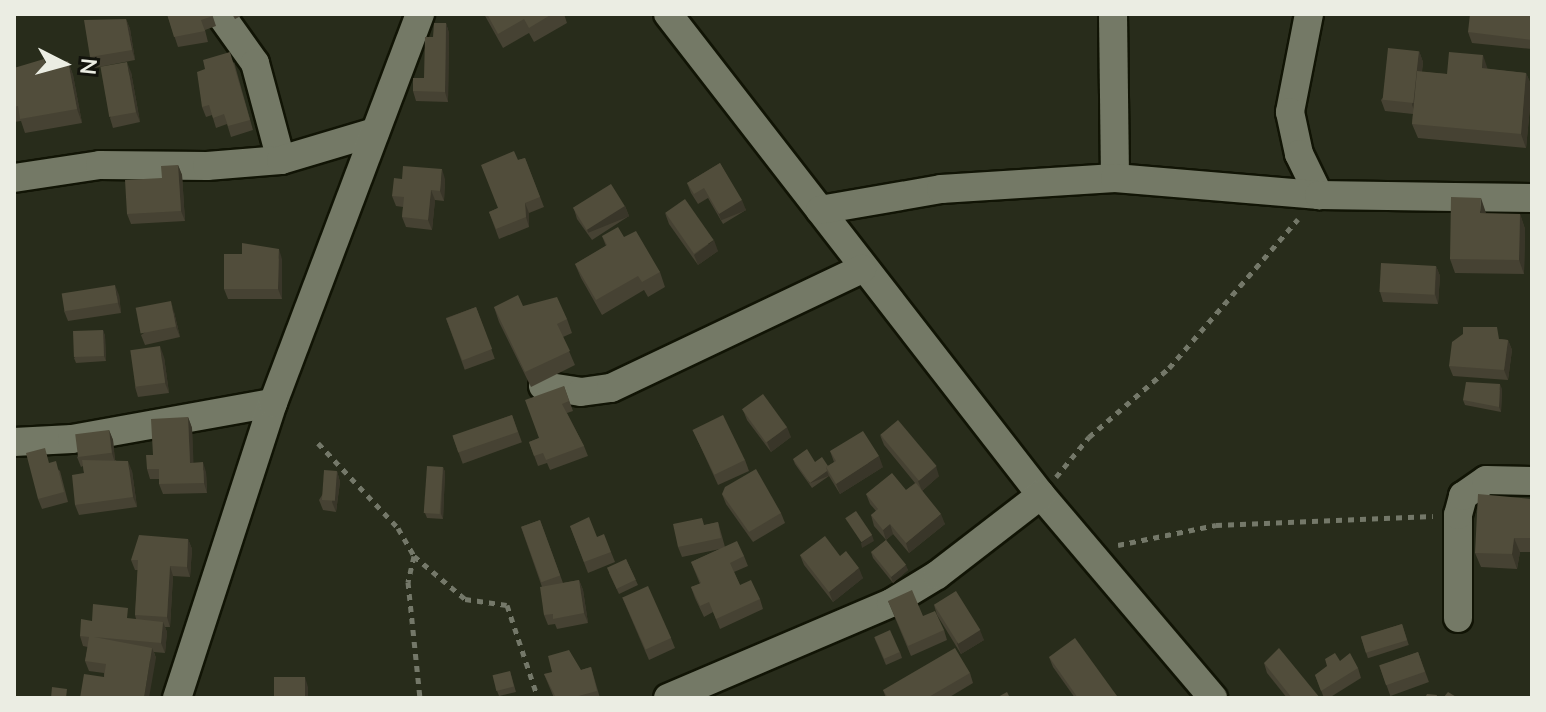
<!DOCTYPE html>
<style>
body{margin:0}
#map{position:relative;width:1546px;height:712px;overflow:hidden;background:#282c1b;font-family:"Nunito Sans",sans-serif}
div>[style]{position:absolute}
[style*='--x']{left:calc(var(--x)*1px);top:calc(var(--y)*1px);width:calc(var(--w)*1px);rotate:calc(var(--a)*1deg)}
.path>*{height:5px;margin-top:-2.5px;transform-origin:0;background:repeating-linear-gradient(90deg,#747869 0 6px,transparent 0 12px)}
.roads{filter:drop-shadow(2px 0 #111405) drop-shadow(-2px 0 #111405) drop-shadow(0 2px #111405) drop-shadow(0 -2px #111405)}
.minor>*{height:28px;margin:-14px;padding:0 14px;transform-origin:14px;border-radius:14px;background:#747966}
.wall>*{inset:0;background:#464233;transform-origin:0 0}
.shaded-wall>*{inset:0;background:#393629;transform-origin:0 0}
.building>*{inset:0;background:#514d3b;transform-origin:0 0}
span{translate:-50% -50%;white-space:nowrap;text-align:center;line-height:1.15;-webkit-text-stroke:6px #12130c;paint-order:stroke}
.frame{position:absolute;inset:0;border:16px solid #ebede3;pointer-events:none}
.north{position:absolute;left:24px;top:24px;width:80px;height:80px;-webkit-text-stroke:6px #12130c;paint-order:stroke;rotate:96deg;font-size:22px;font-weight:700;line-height:32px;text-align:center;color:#ebede3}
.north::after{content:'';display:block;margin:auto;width:28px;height:36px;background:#ebede3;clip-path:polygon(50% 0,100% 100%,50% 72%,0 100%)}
</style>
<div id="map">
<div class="path">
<i style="--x:318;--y:443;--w:117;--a:46.7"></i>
<i style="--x:398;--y:528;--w:32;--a:60"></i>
<i style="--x:414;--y:556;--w:67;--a:40.1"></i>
<i style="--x:465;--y:599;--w:42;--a:8.1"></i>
<i style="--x:507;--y:605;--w:98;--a:71.6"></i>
<i style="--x:1056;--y:477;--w:52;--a:-50.5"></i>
<i style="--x:1089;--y:437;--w:106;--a:-40.8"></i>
<i style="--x:1169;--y:368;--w:197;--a:-49.1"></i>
<i style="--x:1118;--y:545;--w:100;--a:-11.5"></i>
<i style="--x:1216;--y:525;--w:217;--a:-2.4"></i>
<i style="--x:414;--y:556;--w:27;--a:103"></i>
<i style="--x:408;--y:582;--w:117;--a:84.1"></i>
</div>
<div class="roads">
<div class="minor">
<i style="--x:220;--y:14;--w:60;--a:54.5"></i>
<i style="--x:255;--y:63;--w:100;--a:75"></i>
<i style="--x:668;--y:14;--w:609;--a:52.21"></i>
<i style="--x:1041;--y:495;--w:266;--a:49.7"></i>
<i style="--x:1113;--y:14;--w:164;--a:89.3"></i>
<i style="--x:1309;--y:14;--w:100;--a:101"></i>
<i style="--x:1290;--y:112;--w:43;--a:77.9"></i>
<i style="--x:1299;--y:154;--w:46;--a:64"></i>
<i style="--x:14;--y:178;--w:87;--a:-8.6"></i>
<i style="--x:100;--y:165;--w:107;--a:0.5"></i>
<i style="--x:207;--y:166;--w:74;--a:-4.6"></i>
<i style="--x:281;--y:160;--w:98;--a:-16.6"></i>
<i style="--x:820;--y:210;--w:123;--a:-9.8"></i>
<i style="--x:941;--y:189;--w:174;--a:-3.6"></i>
<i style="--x:1115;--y:178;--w:205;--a:4.8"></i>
<i style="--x:1319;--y:195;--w:213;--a:0.8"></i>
<i style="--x:543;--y:386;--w:38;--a:9"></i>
<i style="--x:581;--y:392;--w:30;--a:-8"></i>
<i style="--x:611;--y:388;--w:278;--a:-25.4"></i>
<i style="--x:14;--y:442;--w:58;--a:-3"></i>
<i style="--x:72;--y:439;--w:204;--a:-10.2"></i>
<i style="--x:1458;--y:618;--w:103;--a:-90"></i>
<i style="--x:1458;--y:515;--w:20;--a:-75"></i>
<i style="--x:1463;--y:496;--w:28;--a:-35"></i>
<i style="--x:1486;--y:480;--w:46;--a:1.2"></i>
<i style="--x:177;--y:698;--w:310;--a:-72"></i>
<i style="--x:273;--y:403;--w:416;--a:-69.3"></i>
<i style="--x:668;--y:698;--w:242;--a:-23.1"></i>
<i style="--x:891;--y:603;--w:54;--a:-31.3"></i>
<i style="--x:937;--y:575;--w:131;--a:-37.6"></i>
</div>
</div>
<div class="wall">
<i style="clip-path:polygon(167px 14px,212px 14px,216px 26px,205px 30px,208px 42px,178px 47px)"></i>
<i style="clip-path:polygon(232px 14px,245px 14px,235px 19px)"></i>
<i style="clip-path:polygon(484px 14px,564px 14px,567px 23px,534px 42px,529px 33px,503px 48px)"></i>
<i style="clip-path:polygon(1532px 14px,1532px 49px,1472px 43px,1468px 32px)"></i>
<i style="clip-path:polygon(126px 19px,130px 29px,135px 60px,94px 68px,90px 57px)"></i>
<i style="clip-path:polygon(446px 23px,449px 33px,448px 102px,416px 101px,413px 91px,424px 78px,433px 37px)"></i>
<i style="clip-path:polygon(1419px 51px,1423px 62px,1422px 72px,1447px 74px,1488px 69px,1526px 73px,1532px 87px,1526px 148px,1418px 138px,1412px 124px,1413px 114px,1385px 111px,1381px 100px)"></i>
<i style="clip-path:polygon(68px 61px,73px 75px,82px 123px,25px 133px,21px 121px,14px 122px,14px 68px)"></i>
<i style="clip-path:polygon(234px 62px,253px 130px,231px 137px,227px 124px,216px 128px,212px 115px,206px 117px,202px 107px)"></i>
<i style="clip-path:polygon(131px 72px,140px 122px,113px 128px,110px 118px)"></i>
<i style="clip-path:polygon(525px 158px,544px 207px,529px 213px,529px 227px,499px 239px,489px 212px,498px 208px,518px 160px)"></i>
<i style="clip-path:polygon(720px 163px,746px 210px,723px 224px,708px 198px,698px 204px,691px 193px,687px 183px)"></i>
<i style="clip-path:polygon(178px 165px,182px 175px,185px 221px,131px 224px,127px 214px,162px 178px)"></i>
<i style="clip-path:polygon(402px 179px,445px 179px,444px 201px,435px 200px,432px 230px,406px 227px,402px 217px,403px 207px,396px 206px,392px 196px)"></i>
<i style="clip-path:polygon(625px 206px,629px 216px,592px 240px,577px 219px,574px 209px)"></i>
<i style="clip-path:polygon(665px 213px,718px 251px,698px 265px,669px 224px)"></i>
<i style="clip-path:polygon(1486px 214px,1520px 214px,1525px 229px,1524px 274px,1455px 273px,1450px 259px)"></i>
<i style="clip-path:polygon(602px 236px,624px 237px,660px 272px,665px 287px,648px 297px,644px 290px,602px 315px,581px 278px,575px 264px,606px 246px)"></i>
<i style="clip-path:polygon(242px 254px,282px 259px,282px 299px,228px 299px,224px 289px)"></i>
<i style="clip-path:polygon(1436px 266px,1440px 276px,1438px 304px,1383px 302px,1380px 292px)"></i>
<i style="clip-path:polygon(119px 295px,121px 313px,68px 321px,64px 311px)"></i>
<i style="clip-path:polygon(523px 306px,567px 319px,572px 333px,563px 337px,575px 365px,531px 387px,499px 322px,494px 307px)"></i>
<i style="left:476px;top:307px;width:55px;height:32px;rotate:70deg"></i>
<i style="clip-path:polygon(174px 312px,180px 337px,145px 345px,141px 335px)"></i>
<i style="clip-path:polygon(103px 330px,105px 336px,106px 361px,76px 363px,74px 358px)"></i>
<i style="clip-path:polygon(1501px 339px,1508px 340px,1512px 350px,1508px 380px,1453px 376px,1449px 366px)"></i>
<i style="clip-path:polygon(164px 357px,169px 393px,138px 397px,135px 387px)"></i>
<i style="clip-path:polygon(564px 386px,573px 411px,567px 413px,584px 446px,588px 456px,550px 470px,547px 463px,538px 466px,529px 442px,539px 438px)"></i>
<i style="clip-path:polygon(1502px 389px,1501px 412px,1465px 405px,1463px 400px)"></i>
<i style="clip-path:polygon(743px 410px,791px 437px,771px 452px,747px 420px)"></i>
<i style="left:512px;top:415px;width:29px;height:63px;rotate:70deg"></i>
<i style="clip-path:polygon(188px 417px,192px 428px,193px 463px,206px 472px,207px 493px,163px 494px,159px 484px,159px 479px,150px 479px,147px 469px,153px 455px)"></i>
<i style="clip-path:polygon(109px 430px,113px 440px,115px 460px,132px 471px,137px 507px,79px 515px,75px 505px,84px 473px,83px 466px,81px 467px,77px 457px)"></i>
<i style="clip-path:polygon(693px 430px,745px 460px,749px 471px,718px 485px)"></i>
<i style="clip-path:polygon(880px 435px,939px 476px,922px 491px,945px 524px,909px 553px,893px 534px,886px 540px,908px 570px,893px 583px,873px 558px,871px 552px,886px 540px,874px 526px,871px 515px,876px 511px,870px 504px,866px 494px,906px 490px,915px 483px,884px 445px)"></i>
<i style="clip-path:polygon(830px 451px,883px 467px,840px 494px,829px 476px,812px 488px,795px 464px,793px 459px,815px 462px,828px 466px,834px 462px)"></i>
<i style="clip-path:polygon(50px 463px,60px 471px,68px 502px,42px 509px,38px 499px)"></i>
<i style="clip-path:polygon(443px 467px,445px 472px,443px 519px,427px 518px,425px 513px)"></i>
<i style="clip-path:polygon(337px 471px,340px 482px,336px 512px,323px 510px,319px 500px)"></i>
<i style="clip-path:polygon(722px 494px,781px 513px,785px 523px,753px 542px,726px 504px)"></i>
<i style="clip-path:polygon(1532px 499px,1532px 552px,1520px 552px,1517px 569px,1481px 567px,1475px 553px)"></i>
<i style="clip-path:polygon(540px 520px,563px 583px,579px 580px,583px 590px,588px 623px,557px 629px,555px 624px,548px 625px,544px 615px,542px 587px,521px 527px)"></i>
<i style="clip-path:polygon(718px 522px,725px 547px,744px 556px,748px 566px,734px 572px,740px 585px,760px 599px,763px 609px,720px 629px,713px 612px,704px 617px,695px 598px,691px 587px,700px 584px,691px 562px,720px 549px,682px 557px,678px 547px,705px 525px)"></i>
<i style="clip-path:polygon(570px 526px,597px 537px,611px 552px,615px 562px,588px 573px)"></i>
<i style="clip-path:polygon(188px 539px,192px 549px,190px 577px,173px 576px,170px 627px,165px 627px,167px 632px,165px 653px,154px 652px,156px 658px,104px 677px,104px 673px,89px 671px,85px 661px,88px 647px,83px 646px,80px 636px,92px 621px,136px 619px,135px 615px,138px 570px,135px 570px,131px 560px)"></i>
<i style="clip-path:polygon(800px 555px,840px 556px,863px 578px,833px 602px,804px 565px)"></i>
<i style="clip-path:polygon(626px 559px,638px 585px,619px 594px,609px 573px)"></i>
<i style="clip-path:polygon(622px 597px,671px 638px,675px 648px,649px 660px)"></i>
<i style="clip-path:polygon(888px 601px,923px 616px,944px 630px,947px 640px,911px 656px)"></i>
<i style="clip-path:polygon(934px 605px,984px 640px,961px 654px,937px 615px)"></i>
<i style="left:1402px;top:624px;width:22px;height:43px;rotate:72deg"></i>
<i style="clip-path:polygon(874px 637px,900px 652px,902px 658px,886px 665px)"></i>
<i style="left:1418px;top:652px;width:32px;height:41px;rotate:70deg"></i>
<i style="clip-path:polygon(1049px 657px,1117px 696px,1118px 698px,1075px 698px,1053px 667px)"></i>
<i style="clip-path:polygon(1340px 661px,1358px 668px,1361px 678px,1329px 698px,1324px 698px,1315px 675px)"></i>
<i style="clip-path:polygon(1264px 663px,1320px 698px,1287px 698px,1267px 673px)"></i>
<i style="clip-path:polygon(591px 667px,600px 698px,554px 698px,544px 674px,581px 670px)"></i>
<i style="clip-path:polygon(510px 671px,516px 692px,499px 696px,497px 691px)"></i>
<i style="clip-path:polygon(970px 673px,973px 683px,948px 698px,886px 698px,883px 690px)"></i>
</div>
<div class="shaded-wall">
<i style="clip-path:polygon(126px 19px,130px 29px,135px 60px,132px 50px)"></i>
<i style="clip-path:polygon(446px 23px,449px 33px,448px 102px,445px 92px)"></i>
<i style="clip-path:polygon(1419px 51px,1423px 62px,1416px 115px,1412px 105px)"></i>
<i style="clip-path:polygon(1483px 55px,1488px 70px,1482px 68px)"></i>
<i style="clip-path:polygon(68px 61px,73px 75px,82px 123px,77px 109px)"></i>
<i style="clip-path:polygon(127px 62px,131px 72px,140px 122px,136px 112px)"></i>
<i style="clip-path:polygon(1526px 73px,1532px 87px,1526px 148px,1521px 134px)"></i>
<i style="clip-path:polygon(178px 165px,182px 175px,185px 221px,181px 211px)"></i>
<i style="clip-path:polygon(442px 169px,445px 179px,444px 201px,440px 191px)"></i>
<i style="clip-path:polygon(431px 190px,435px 200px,432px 230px,428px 220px)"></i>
<i style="clip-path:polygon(1481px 198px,1486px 213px,1480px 213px)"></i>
<i style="left:742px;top:200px;width:11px;height:27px;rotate:68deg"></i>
<i style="clip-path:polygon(525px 203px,529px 213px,529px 227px,526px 217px)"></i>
<i style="left:625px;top:206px;width:11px;height:44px;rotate:68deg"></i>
<i style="clip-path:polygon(1520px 214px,1525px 229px,1524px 274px,1519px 260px)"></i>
<i style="clip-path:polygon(714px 240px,718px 251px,698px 265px,694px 255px)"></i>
<i style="clip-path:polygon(279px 249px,282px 259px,282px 299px,278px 289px)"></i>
<i style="clip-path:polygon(1436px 266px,1440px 276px,1438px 304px,1435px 294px)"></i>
<i style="clip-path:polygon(115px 285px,119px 295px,121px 313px,118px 303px)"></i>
<i style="clip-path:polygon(171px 301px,174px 312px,180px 337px,176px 327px)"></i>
<i style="clip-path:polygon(103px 330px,105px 336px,106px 361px,104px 356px)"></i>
<i style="clip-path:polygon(1508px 340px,1512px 350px,1508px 380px,1504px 370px)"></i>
<i style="clip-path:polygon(160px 346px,164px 357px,169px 393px,165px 383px)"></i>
<i style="clip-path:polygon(1500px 384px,1502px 389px,1501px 412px,1499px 407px)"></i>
<i style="clip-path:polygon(188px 417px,192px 428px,194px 473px,190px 463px)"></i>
<i style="clip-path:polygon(787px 427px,791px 437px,771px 452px,767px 442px)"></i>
<i style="clip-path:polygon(109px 430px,113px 440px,115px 463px,112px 453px)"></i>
<i style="clip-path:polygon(879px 456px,883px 467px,840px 494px,836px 484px)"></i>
<i style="clip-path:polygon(128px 461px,132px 471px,137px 507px,133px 497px)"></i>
<i style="clip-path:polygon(203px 462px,206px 472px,207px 493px,204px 483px)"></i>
<i style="clip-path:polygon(936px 466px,939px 476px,922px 491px,918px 481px)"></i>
<i style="clip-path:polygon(443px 467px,445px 472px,443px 519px,441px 514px)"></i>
<i style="clip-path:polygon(337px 471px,340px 482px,336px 512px,332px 502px)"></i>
<i style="left:827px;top:471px;width:5px;height:21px;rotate:68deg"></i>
<i style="clip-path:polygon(941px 514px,945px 524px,909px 553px,906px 543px)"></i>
<i style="clip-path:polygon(890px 524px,893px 534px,886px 540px,883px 530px)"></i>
<i style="clip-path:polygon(872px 535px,874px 541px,862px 548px,861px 543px)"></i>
<i style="clip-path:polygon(1514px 538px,1520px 552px,1517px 569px,1512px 554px)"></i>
<i style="clip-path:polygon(188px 539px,192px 549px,190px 577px,187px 567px)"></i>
<i style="clip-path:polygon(906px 565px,908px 570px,893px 583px,891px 577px)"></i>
<i style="clip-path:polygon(170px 566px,173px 576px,170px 627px,167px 617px)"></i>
<i style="clip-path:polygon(859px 568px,863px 578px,833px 602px,829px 592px)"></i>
<i style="clip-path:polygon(579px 580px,583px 590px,588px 623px,584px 613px)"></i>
<i style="clip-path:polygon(163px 622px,167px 632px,165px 653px,161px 643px)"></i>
<i style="clip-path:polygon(980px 630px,984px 640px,961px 654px,957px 643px)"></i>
<i style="clip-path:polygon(152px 648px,156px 658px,149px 698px,144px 698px)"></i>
<i style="clip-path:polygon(305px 677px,308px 687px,308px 698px,305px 698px)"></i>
</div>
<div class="building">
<i style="clip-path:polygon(167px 14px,212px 14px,213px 16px,201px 20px,205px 31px,174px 37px)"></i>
<i style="clip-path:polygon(487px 14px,552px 14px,529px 28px,524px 19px,498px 34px)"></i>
<i style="clip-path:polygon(1470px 14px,1532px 14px,1532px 40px,1468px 32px)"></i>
<i style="clip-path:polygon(126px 19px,132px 50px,90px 57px,84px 20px)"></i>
<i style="clip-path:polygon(434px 23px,446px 23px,445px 92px,413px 91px,413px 78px,424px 78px,425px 37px,433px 37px)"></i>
<i style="left:1388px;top:48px;width:31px;height:52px;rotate:6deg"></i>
<i style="clip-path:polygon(230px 52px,250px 120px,228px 126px,224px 114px,213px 118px,209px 105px,202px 107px,197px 72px,205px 69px,203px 60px)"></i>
<i style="clip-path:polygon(1449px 52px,1483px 55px,1482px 68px,1526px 73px,1521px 134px,1412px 124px,1417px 71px,1447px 74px)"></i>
<i style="clip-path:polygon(44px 59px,46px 65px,68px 61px,77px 109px,20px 119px,18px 106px,14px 107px,14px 68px)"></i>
<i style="left:127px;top:62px;width:51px;height:27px;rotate:80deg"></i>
<i style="clip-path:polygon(514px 151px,518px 160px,525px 158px,540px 197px,525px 203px,526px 217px,496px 229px,489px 212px,498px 208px,481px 165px)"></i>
<i style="clip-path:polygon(720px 163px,742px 200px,719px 214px,704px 188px,694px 194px,687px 183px)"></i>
<i style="clip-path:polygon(178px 165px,181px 211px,127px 214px,125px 180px,162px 178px,161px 166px)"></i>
<i style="clip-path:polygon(403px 166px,442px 169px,440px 191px,431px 190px,428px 220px,402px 217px,404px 197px,392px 196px,394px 178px,402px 179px)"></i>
<i style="left:611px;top:184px;width:26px;height:45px;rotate:58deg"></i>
<i style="clip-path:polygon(1451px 197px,1481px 198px,1480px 213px,1520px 214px,1519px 260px,1450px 259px)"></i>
<i style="left:685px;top:199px;width:50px;height:24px;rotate:55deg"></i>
<i style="clip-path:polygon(618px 227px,624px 237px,636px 231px,660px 272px,642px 282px,638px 276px,596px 300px,575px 264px,607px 245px,602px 236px)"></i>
<i style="clip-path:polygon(242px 243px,279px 249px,278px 289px,224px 289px,224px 254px,242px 254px)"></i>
<i style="left:1381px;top:263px;width:55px;height:29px;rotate:3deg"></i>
<i style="left:115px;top:285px;width:18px;height:54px;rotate:81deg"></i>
<i style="clip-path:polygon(518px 295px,523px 306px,557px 297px,567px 319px,557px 324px,570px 351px,525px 372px,494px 307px)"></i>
<i style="left:171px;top:301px;width:26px;height:36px;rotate:79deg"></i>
<i style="left:476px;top:307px;width:45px;height:32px;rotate:69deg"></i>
<i style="clip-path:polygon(1463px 327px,1497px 327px,1499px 339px,1508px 340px,1504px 370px,1449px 366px,1452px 342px,1463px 334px)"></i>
<i style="left:103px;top:330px;width:26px;height:30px;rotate:88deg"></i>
<i style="left:160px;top:346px;width:37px;height:30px;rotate:82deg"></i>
<i style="clip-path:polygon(1466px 382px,1500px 384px,1499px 407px,1463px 400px)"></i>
<i style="clip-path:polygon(564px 386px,569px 401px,562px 404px,584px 446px,546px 460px,543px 453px,534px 456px,529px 442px,539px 438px,525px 400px)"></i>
<i style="left:763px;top:394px;width:41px;height:26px;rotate:54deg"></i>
<i style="left:512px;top:415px;width:18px;height:63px;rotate:71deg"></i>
<i style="left:723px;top:415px;width:50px;height:34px;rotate:64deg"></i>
<i style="clip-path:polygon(188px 417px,190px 463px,203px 462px,204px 483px,159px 484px,159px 469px,147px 469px,146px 455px,153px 455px,151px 419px)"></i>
<i style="left:898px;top:420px;width:60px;height:23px;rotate:50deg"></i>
<i style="left:109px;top:430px;width:23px;height:34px;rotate:83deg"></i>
<i style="clip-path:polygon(863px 431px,879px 456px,836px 484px,826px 467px,836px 461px,830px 451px)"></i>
<i style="clip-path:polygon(45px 448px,49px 463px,56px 461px,64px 492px,38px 499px,26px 453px)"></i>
<i style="clip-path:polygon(807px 449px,815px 462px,822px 457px,828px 466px,826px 467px,827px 471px,810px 483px,793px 459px)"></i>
<i style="clip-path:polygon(82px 460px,128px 461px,133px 497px,75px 505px,72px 475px,84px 473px)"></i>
<i style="left:427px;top:466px;width:16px;height:47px;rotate:4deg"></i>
<i style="clip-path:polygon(756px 469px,781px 513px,749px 532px,722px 494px,725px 487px)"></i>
<i style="left:324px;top:470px;width:13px;height:30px;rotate:4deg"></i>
<i style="clip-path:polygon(892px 473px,906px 490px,916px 483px,941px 514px,906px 543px,890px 524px,883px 530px,871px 515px,878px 509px,866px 494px)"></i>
<i style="clip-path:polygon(1478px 494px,1532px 499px,1532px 538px,1514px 538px,1512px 554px,1475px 553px)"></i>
<i style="left:856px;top:511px;width:29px;height:13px;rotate:56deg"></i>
<i style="clip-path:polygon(589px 517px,597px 537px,604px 534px,611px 552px,584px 562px,570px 526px)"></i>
<i style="clip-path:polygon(702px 518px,704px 525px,718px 522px,721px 538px,678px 547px,673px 524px)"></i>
<i style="left:540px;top:520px;width:59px;height:20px;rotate:70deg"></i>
<i style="clip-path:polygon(139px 535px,188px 539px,187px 567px,170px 566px,167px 617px,135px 615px,138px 560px,131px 560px)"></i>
<i style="clip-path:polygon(825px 536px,840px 556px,846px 551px,859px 568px,829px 592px,800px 555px)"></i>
<i style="left:886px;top:540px;width:32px;height:19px;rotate:51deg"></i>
<i style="clip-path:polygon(737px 541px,744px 556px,730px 563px,740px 585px,751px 580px,760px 599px,716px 619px,709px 602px,700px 606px,691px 587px,701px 583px,691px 562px)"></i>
<i style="left:626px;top:559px;width:23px;height:21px;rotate:65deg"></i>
<i style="clip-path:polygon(579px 580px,584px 613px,553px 619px,553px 614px,544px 615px,540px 587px)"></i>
<i style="left:648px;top:586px;width:57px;height:28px;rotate:66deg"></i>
<i style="clip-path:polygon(912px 590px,923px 616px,935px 611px,944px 630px,908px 646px,888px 601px)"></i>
<i style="left:956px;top:591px;width:46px;height:26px;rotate:58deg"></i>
<i style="clip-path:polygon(93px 604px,128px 608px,127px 618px,163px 622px,161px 643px,94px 637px,152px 648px,144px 698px,80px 698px,84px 674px,104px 677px,106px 664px,85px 661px,89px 637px,80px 636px,81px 619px,92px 621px)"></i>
<i style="left:1402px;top:624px;width:17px;height:43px;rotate:73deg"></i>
<i style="left:890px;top:630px;width:24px;height:17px;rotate:66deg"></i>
<i style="clip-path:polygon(1075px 638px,1117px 696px,1115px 698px,1078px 698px,1049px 657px)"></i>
<i style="clip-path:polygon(955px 648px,970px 673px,927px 698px,888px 698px,883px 690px)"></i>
<i style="clip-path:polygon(1279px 648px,1320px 698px,1292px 698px,1264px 663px)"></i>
<i style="clip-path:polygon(569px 650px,581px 670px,591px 667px,597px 691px,571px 698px,556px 698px,544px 674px,552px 672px,548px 656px)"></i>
<i style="left:1418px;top:652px;width:21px;height:41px;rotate:71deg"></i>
<i style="clip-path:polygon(1335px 653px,1340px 661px,1350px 653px,1358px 668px,1321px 691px,1315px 675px,1327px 666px,1325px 659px)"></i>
<i style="left:510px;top:671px;width:16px;height:18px;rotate:76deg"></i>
<i style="left:305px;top:677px;width:21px;height:31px;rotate:90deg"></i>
<i style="clip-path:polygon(52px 687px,67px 689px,66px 698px,51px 698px)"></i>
<i style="clip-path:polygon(1007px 692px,1010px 698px,996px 698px)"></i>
<i style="clip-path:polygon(1448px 692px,1458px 698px,1443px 698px)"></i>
<i style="clip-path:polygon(1427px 694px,1437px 695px,1436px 698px,1425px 698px)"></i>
</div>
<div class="frame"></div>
<div class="north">N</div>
</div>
